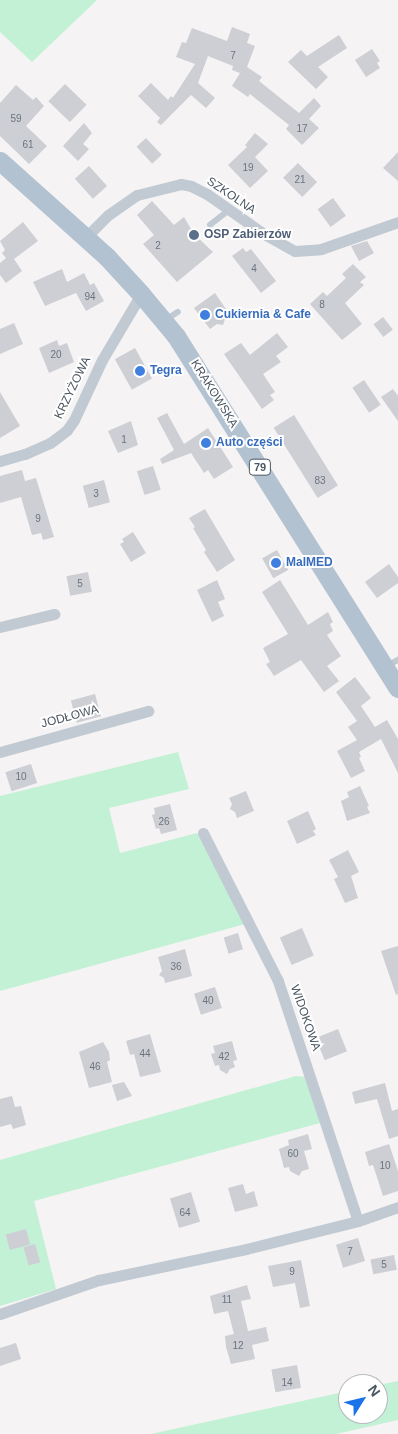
<!DOCTYPE html>
<meta charset="utf-8">
<style>
body{margin:0}
#map{position:relative;width:398px;height:1434px;overflow:hidden;background:#f5f3f3;font-family:Helvetica,sans-serif}
div>[style]{position:absolute}
[style*='--x']{left:calc(var(--x)*1px);top:calc(var(--y)*1px);width:calc(var(--w)*1px);rotate:calc(var(--a)*1deg)}
.green>*{inset:0;background:#c3f1d5}
.building>*{inset:0;background:#cdcfd5;transform-origin:0 0}
.lane>*{height:5.5px;margin:-2.75px;padding:0 2.75px;transform-origin:2.75px;border-radius:2.75px;background:#c1cad2}
.street>*{height:11px;margin:-5.5px;padding:0 5.5px;transform-origin:5.5px;border-radius:5.5px;background:#c1cad2}
.primary>*{height:19px;margin:-9.5px;padding:0 9.5px;transform-origin:9.5px;border-radius:9.5px;background:#b3c2d1}
.dots>*{width:14px;height:14px;translate:-50% -50%;box-sizing:border-box;border:2px solid #fff;border-radius:50%}
span{translate:-50% -50%;white-space:nowrap;text-align:center;line-height:1.15;-webkit-text-stroke:4px #fff;paint-order:stroke}
.number-label{font-size:10px;color:#6b747e}
.number-label span{-webkit-text-stroke-width:0}
.shield-label span{padding:1px 4px;background:#fff;border:1px solid;border-radius:4px;-webkit-text-stroke-width:0}
.shield-label{font-size:11px;color:#4a5661;font-weight:700}
.street-label{font-size:12px;color:#4a5661}
.service-label{font-size:12px;color:#4e5e75;font-weight:700}
.left{translate:0 -50%;text-align:left}
.shop-label{font-size:12px;color:#366cbe;font-weight:700}
.north{position:absolute;left:338px;top:1374px;width:50px;height:50px;box-sizing:border-box;background:#fff;border:1px solid #b7bbc0;border-radius:50%;rotate:54deg;font-size:14px;font-weight:700;line-height:20px;text-align:center;color:#4a5661}
.north::after{content:'';display:block;margin:auto;width:18px;height:22px;background:#1a73e8;clip-path:polygon(50% 0,100% 100%,50% 72%,0 100%)}
</style>
<div id="map">
<div class="green">
<i style="clip-path:polygon(0 0,97px 0,32px 62px,0 32px)"></i>
<i style="clip-path:polygon(178px 752px,189px 789px,109px 808px,120px 853px,197px 833px,245px 924px,0 991px,0 796px)"></i>
<i style="clip-path:polygon(296px 1076px,306px 1077px,320px 1123px,34px 1201px,56px 1289px,0 1306px,0 1160px)"></i>
<i style="clip-path:polygon(398px 1381px,398px 1420px,336px 1434px,151px 1434px,348px 1391px,348px 1414px,378px 1414px,378px 1385px)"></i>
</div>
<div class="building">
<i style="clip-path:polygon(232px 27px,250px 34px,247px 43px,255px 46px,247px 67px,262px 77px,259px 81px,299px 113px,314px 98px,321px 106px,309px 119px,319px 128px,302px 145px,286px 129px,289px 125px,250px 94px,248px 97px,232px 86px,240px 73px,232px 70px,233px 66px,208px 56px,198px 83px,215px 98px,206px 108px,191px 95px,161px 125px,157px 122px,160px 118px,138px 96px,151px 83px,168px 100px,171px 96px,173px 98px,195px 64px,176px 57px,182px 42px,186px 43px,192px 28px,227px 41px)"></i>
<i style="clip-path:polygon(339px 35px,347px 48px,318px 67px,328px 77px,316px 89px,288px 62px,301px 50px,307px 56px)"></i>
<i style="clip-path:polygon(372px 49px,380px 61px,377px 63px,380px 68px,366px 77px,355px 60px)"></i>
<i style="left:65px;top:84px;width:30px;height:24px;rotate:44deg"></i>
<i style="clip-path:polygon(16px 85px,33px 100px,36px 97px,44px 106px,26px 126px,47px 146px,29px 164px,0 136px,0 103px)"></i>
<i style="clip-path:polygon(84px 123px,92px 133px,83px 144px,89px 149px,78px 161px,63px 146px)"></i>
<i style="clip-path:polygon(255px 133px,268px 144px,255px 157px,268px 171px,250px 188px,228px 165px,247px 147px,245px 145px)"></i>
<i style="left:146px;top:138px;width:23px;height:13px;rotate:47deg"></i>
<i style="clip-path:polygon(398px 152px,398px 181px,383px 168px)"></i>
<i style="left:298px;top:163px;width:27px;height:21px;rotate:45deg"></i>
<i style="left:89px;top:166px;width:27px;height:19px;rotate:48deg"></i>
<i style="left:333px;top:198px;width:22px;height:19px;rotate:54deg"></i>
<i style="clip-path:polygon(152px 201px,174px 225px,184px 217px,194px 234px,213px 252px,177px 282px,143px 244px,154px 235px,137px 215px)"></i>
<i style="clip-path:polygon(23px 222px,38px 241px,14px 259px,22px 271px,6px 283px,0 275px,0 263px,6px 258px,2px 253px,5px 250px,0 241px)"></i>
<i style="clip-path:polygon(367px 241px,374px 253px,359px 261px,351px 246px)"></i>
<i style="clip-path:polygon(243px 248px,246px 252px,251px 249px,276px 281px,261px 293px,232px 256px)"></i>
<i style="clip-path:polygon(353px 264px,366px 277px,360px 282px,364px 285px,345px 303px,362px 324px,342px 340px,310px 304px,323px 292px,327px 296px,346px 278px,342px 274px)"></i>
<i style="clip-path:polygon(62px 269px,67px 282px,84px 273px,90px 285px,94px 283px,104px 301px,86px 311px,76px 293px,45px 306px,33px 282px)"></i>
<i style="clip-path:polygon(215px 293px,230px 315px,225px 319px,223px 325px,217px 324px,210px 329px,194px 308px)"></i>
<i style="left:383px;top:317px;width:16px;height:12px;rotate:52deg"></i>
<i style="clip-path:polygon(14px 323px,23px 344px,0 354px,0 329px)"></i>
<i style="clip-path:polygon(277px 333px,288px 347px,276px 356px,281px 362px,263px 374px,275px 392px,270px 395px,274px 400px,262px 409px,224px 354px,241px 343px,250px 355px)"></i>
<i style="clip-path:polygon(57px 340px,59px 346px,67px 343px,74px 362px,49px 373px,39px 348px)"></i>
<i style="left:135px;top:348px;width:35px;height:23px;rotate:61deg"></i>
<i style="left:364px;top:380px;width:30px;height:14px;rotate:56deg"></i>
<i style="clip-path:polygon(393px 389px,398px 396px,398px 421px,381px 397px)"></i>
<i style="clip-path:polygon(0 392px,20px 426px,0 438px)"></i>
<i style="clip-path:polygon(167px 413px,184px 444px,208px 428px,233px 467px,214px 479px,208px 470px,204px 473px,191px 453px,162px 464px,160px 459px,174px 450px,157px 418px)"></i>
<i style="left:294px;top:415px;width:83px;height:24px;rotate:58deg"></i>
<i style="clip-path:polygon(131px 421px,138px 445px,118px 453px,108px 431px)"></i>
<i style="left:153px;top:466px;width:25px;height:17px;rotate:72deg"></i>
<i style="clip-path:polygon(22px 470px,25px 481px,36px 478px,54px 537px,43px 540px,41px 533px,32px 535px,21px 497px,0 503px,0 476px)"></i>
<i style="left:104px;top:480px;width:23px;height:22px;rotate:75deg"></i>
<i style="clip-path:polygon(205px 509px,235px 560px,217px 572px,204px 552px,206px 550px,193px 528px,195px 527px,189px 518px)"></i>
<i style="clip-path:polygon(133px 532px,146px 553px,131px 562px,120px 544px,124px 542px,122px 539px)"></i>
<i style="left:277px;top:550px;width:23px;height:17px;rotate:61deg"></i>
<i style="clip-path:polygon(389px 564px,398px 577px,398px 583px,377px 598px,365px 582px)"></i>
<i style="left:88px;top:572px;width:20px;height:22px;rotate:79deg"></i>
<i style="clip-path:polygon(217px 580px,225px 599px,218px 602px,224px 616px,212px 622px,197px 590px)"></i>
<i style="clip-path:polygon(280px 580px,308px 625px,328px 612px,333px 622px,330px 624px,333px 631px,327px 635px,341px 656px,327px 666px,339px 681px,324px 692px,301px 660px,274px 676px,266px 664px,270px 662px,263px 648px,288px 634px,262px 592px)"></i>
<i style="clip-path:polygon(355px 677px,371px 698px,361px 706px,375px 727px,387px 720px,398px 739px,398px 773px,381px 739px,359px 752px,361px 757px,359px 758px,365px 771px,351px 778px,337px 751px,357px 740px,348px 727px,357px 721px,336px 692px)"></i>
<i style="left:95px;top:694px;width:23px;height:25px;rotate:75deg"></i>
<i style="left:31px;top:764px;width:20px;height:27px;rotate:72deg"></i>
<i style="clip-path:polygon(360px 786px,369px 806px,367px 807px,370px 813px,347px 821px,341px 801px,349px 797px,347px 792px)"></i>
<i style="clip-path:polygon(246px 791px,254px 811px,237px 818px,235px 812px,230px 809px,232px 804px,229px 798px)"></i>
<i style="clip-path:polygon(170px 804px,177px 830px,161px 834px,159px 828px,156px 829px,152px 815px,155px 814px,154px 808px)"></i>
<i style="clip-path:polygon(308px 811px,316px 829px,313px 831px,316px 835px,297px 844px,287px 821px)"></i>
<i style="clip-path:polygon(348px 850px,359px 872px,351px 876px,358px 898px,345px 903px,334px 879px,338px 877px,329px 860px)"></i>
<i style="left:302px;top:928px;width:30px;height:24px;rotate:67deg"></i>
<i style="left:238px;top:933px;width:17px;height:15px;rotate:73deg"></i>
<i style="clip-path:polygon(398px 946px,398px 994px,396px 995px,381px 951px)"></i>
<i style="clip-path:polygon(185px 949px,192px 976px,165px 983px,164px 978px,159px 975px,162px 971px,158px 957px)"></i>
<i style="left:215px;top:987px;width:22px;height:22px;rotate:72deg"></i>
<i style="left:338px;top:1029px;width:24px;height:24px;rotate:68deg"></i>
<i style="clip-path:polygon(150px 1034px,161px 1072px,140px 1077px,134px 1054px,130px 1055px,126px 1041px)"></i>
<i style="clip-path:polygon(232px 1041px,237px 1060px,233px 1061px,235px 1067px,230px 1069px,227px 1074px,220px 1070px,219px 1065px,215px 1066px,211px 1054px,215px 1053px,213px 1046px)"></i>
<i style="clip-path:polygon(103px 1042px,109px 1052px,110px 1060px,107px 1062px,112px 1082px,89px 1088px,79px 1052px)"></i>
<i style="clip-path:polygon(124px 1082px,132px 1096px,117px 1101px,112px 1085px)"></i>
<i style="clip-path:polygon(385px 1083px,392px 1111px,398px 1109px,398px 1136px,389px 1139px,377px 1099px,355px 1104px,352px 1092px)"></i>
<i style="clip-path:polygon(12px 1096px,15px 1107px,21px 1106px,26px 1125px,13px 1129px,11px 1124px,0 1127px,0 1099px)"></i>
<i style="clip-path:polygon(308px 1134px,312px 1149px,304px 1151px,309px 1169px,302px 1171px,299px 1176px,290px 1171px,289px 1167px,284px 1168px,279px 1149px,289px 1145px,288px 1140px)"></i>
<i style="clip-path:polygon(389px 1144px,398px 1171px,398px 1191px,383px 1196px,373px 1165px,369px 1166px,365px 1152px)"></i>
<i style="clip-path:polygon(243px 1184px,246px 1194px,254px 1191px,258px 1206px,235px 1212px,228px 1188px)"></i>
<i style="left:191px;top:1192px;width:31px;height:22px;rotate:73deg"></i>
<i style="left:26px;top:1229px;width:16px;height:21px;rotate:75deg"></i>
<i style="left:358px;top:1238px;width:24px;height:23px;rotate:73deg"></i>
<i style="left:35px;top:1244px;width:19px;height:12px;rotate:74deg"></i>
<i style="left:394px;top:1255px;width:15px;height:24px;rotate:79deg"></i>
<i style="clip-path:polygon(301px 1260px,310px 1306px,300px 1308px,295px 1283px,273px 1287px,268px 1266px)"></i>
<i style="clip-path:polygon(247px 1285px,251px 1299px,241px 1301px,248px 1331px,266px 1327px,269px 1341px,252px 1345px,255px 1359px,231px 1364px,226px 1347px,225px 1336px,234px 1334px,228px 1311px,214px 1314px,210px 1296px)"></i>
<i style="clip-path:polygon(16px 1343px,21px 1359px,0 1366px,0 1348px)"></i>
<i style="left:297px;top:1365px;width:23px;height:26px;rotate:80deg"></i>
</div>
<div class="lane">
<i style="--x:210;--y:225;--w:24;--a:-38"></i>
<i style="--x:166;--y:320;--w:14;--a:-34"></i>
<i style="--x:387;--y:666;--w:13;--a:-29"></i>
</div>
<div class="street">
<i style="--x:85;--y:238;--w:33;--a:-45"></i>
<i style="--x:108;--y:215;--w:35;--a:-35"></i>
<i style="--x:137;--y:195;--w:45;--a:-14"></i>
<i style="--x:181;--y:184;--w:10;--a:11"></i>
<i style="--x:191;--y:186;--w:18;--a:27"></i>
<i style="--x:207;--y:194;--w:70;--a:35.1"></i>
<i style="--x:264;--y:234;--w:35;--a:29"></i>
<i style="--x:295;--y:251;--w:26;--a:-4"></i>
<i style="--x:321;--y:249;--w:82;--a:-19.3"></i>
<i style="--x:0;--y:461;--w:26;--a:-16"></i>
<i style="--x:25;--y:454;--w:27;--a:-24"></i>
<i style="--x:50;--y:443;--w:21;--a:-37"></i>
<i style="--x:67;--y:430;--w:12;--a:-55"></i>
<i style="--x:74;--y:420;--w:66;--a:-65"></i>
<i style="--x:102;--y:360;--w:77;--a:-59.4"></i>
<i style="--x:0;--y:627;--w:56;--a:-13.5"></i>
<i style="--x:0;--y:752;--w:154;--a:-15.5"></i>
<i style="--x:203;--y:833;--w:166;--a:63.1"></i>
<i style="--x:278;--y:981;--w:253;--a:71.6"></i>
<i style="--x:0;--y:1314;--w:105;--a:-19"></i>
<i style="--x:99;--y:1280;--w:150;--a:-11.9"></i>
<i style="--x:246;--y:1249;--w:115;--a:-14"></i>
<i style="--x:358;--y:1221;--w:42;--a:-19.3"></i>
</div>
<div class="primary">
<i style="--x:0;--y:161;--w:144;--a:41.9"></i>
<i style="--x:107;--y:257;--w:50;--a:47.4"></i>
<i style="--x:141;--y:294;--w:55;--a:50.2"></i>
<i style="--x:176;--y:336;--w:416;--a:57.8"></i>
</div>
<div class="dots">
<i style="left:194px;top:235px;background:#5c6f8a"></i>
<i style="left:205px;top:315px;background:#3f7fe0"></i>
<i style="left:140px;top:371px;background:#3f7fe0"></i>
<i style="left:206px;top:443px;background:#3f7fe0"></i>
<i style="left:276px;top:563px;background:#3f7fe0"></i>
</div>
<div class="number-label">
<span style="left:233px;top:56px">7</span>
<span style="left:16px;top:119px">59</span>
<span style="left:302px;top:129px">17</span>
<span style="left:28px;top:145px">61</span>
<span style="left:248px;top:168px">19</span>
<span style="left:300px;top:180px">21</span>
<span style="left:158px;top:246px">2</span>
<span style="left:254px;top:269px">4</span>
<span style="left:90px;top:297px">94</span>
<span style="left:322px;top:305px">8</span>
<span style="left:56px;top:355px">20</span>
<span style="left:124px;top:440px">1</span>
<span style="left:320px;top:481px">83</span>
<span style="left:96px;top:494px">3</span>
<span style="left:38px;top:519px">9</span>
<span style="left:80px;top:584px">5</span>
<span style="left:21px;top:777px">10</span>
<span style="left:164px;top:822px">26</span>
<span style="left:176px;top:967px">36</span>
<span style="left:208px;top:1001px">40</span>
<span style="left:145px;top:1054px">44</span>
<span style="left:224px;top:1057px">42</span>
<span style="left:95px;top:1067px">46</span>
<span style="left:293px;top:1154px">60</span>
<span style="left:385px;top:1166px">10</span>
<span style="left:185px;top:1213px">64</span>
<span style="left:350px;top:1252px">7</span>
<span style="left:384px;top:1265px">5</span>
<span style="left:292px;top:1272px">9</span>
<span style="left:227px;top:1300px">11</span>
<span style="left:238px;top:1346px">12</span>
<span style="left:287px;top:1383px">14</span>
</div>
<div class="shield-label">
<span style="left:260px;top:467px">79</span>
</div>
<div class="street-label">
<span style="left:231px;top:196px;rotate:34deg">SZKOLNA</span>
<span style="left:73px;top:388px;rotate:-64deg">KRZYŻOWA</span>
<span style="left:214px;top:394px;rotate:58deg">KRAKOWSKA</span>
<span style="left:70px;top:717px;rotate:-15deg">JODŁOWA</span>
<span style="left:305px;top:1018px;rotate:71deg">WIDOKOWA</span>
</div>
<div class="service-label">
<span class="left" style="left:204px;top:235px">OSP Zabierzów</span>
</div>
<div class="shop-label">
<span class="left" style="left:215px;top:315px">Cukiernia &amp; Cafe</span>
<span class="left" style="left:150px;top:371px">Tegra</span>
<span class="left" style="left:216px;top:443px">Auto części</span>
<span class="left" style="left:286px;top:563px">MalMED</span>
</div>
<div class="north">N</div>
</div>
